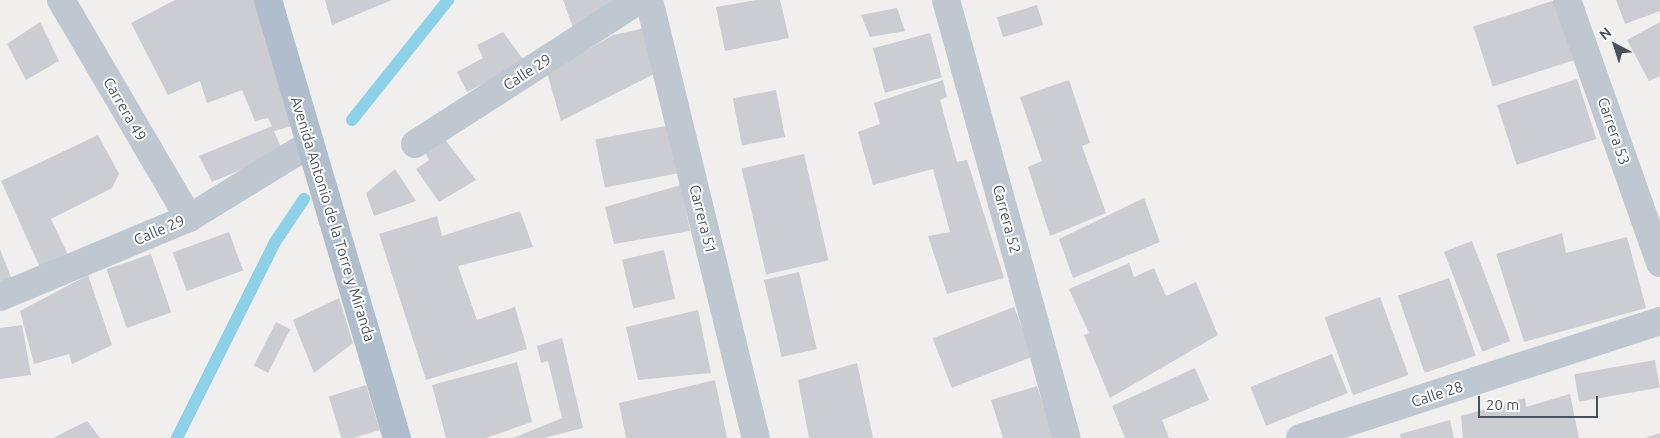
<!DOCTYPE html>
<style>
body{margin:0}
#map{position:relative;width:1660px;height:438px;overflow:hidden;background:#f1eeee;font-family:Ubuntu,sans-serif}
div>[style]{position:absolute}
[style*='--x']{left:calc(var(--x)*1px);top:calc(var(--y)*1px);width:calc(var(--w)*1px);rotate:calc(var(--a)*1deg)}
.stream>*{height:12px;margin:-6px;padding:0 6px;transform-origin:6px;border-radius:6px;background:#8dd1e8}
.building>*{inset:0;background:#cbcdd3;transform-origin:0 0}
.minor>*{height:28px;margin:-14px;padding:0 14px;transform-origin:14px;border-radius:14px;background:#bfc8d0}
.major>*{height:28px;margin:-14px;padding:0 14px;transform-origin:14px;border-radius:14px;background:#afbdcc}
span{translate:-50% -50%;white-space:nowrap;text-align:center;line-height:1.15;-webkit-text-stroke:4px #fff;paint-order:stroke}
.street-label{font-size:15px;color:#47515b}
.north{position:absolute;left:1590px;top:20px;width:50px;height:50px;-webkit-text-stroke:4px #fff;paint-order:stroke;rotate:320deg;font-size:14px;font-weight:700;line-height:20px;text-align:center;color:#47515b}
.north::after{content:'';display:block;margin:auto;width:18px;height:22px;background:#47515b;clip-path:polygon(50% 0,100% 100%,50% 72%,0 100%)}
.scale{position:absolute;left:1478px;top:396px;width:120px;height:22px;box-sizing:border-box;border:2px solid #47515b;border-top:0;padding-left:6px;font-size:15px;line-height:18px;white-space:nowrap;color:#47515b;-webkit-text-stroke:4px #fff;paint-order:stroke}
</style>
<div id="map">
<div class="stream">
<i style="--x:352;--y:120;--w:154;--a:-51.3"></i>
<i style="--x:177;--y:438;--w:219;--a:-63.4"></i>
<i style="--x:275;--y:242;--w:52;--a:-56"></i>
</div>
<div class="building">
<i style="clip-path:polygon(175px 0,256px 0,296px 125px,274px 131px,283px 152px,212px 182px,199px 156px,272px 126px,268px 118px,255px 121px,242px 90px,207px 103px,200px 81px,168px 95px,131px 23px)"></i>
<i style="clip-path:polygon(325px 0,392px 0,332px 25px)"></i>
<i style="clip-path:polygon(563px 0,635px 0,573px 28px)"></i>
<i style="clip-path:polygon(756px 0,780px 0,789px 38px,725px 51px,716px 7px)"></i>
<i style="left:1555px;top:0;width:63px;height:86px;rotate:72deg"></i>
<i style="clip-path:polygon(1616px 0,1660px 0,1660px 11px,1625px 24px)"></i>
<i style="left:1037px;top:5px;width:21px;height:42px;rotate:73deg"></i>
<i style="clip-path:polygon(897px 8px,905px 31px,870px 37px,861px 15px)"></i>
<i style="clip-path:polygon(40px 22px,59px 61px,26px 80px,7px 44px)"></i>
<i style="clip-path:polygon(1660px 22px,1660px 76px,1649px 81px,1627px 40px)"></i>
<i style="clip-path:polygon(645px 28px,660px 71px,561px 121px,547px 73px,613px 35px)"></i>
<i style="clip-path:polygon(503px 32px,525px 62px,467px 92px,457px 72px,483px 58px,477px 45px)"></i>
<i style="left:930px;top:33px;width:46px;height:59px;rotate:75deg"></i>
<i style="left:1577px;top:79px;width:63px;height:84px;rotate:72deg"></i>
<i style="clip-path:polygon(943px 80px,947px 97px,940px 100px,957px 162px,967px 160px,1004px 278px,947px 294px,928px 236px,950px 232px,933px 169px,873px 185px,858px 132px,880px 124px,874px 103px)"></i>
<i style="clip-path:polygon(1069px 80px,1090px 143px,1082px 146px,1106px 213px,1050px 236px,1028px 167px,1042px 161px,1020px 97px)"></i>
<i style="left:776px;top:90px;width:48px;height:44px;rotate:79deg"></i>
<i style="left:670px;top:125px;width:49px;height:76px;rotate:79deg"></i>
<i style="clip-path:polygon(98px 135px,119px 174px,112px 188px,51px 219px,70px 259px,43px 274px,1px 181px)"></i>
<i style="clip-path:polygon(444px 138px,476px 180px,439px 202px,416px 169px,429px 160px,425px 152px)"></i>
<i style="left:804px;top:154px;width:109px;height:64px;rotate:77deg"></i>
<i style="clip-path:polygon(395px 169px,416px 201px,374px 216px,366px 193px)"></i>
<i style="clip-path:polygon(681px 185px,690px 231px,614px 244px,605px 207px)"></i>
<i style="clip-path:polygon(1144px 198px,1160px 242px,1073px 278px,1059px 239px)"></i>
<i style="clip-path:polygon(520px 211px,533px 247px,458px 266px,477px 320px,515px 307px,527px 349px,426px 380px,379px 234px,437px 216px,442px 236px)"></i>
<i style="left:229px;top:232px;width:41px;height:60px;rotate:70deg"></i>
<i style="clip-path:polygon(1562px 233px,1566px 253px,1627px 237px,1646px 308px,1524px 342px,1496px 254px)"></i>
<i style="left:1472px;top:241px;width:107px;height:30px;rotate:69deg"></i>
<i style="clip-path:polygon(0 249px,12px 280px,0 282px)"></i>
<i style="left:664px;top:250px;width:50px;height:43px;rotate:77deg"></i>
<i style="left:151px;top:254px;width:62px;height:47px;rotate:71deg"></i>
<i style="clip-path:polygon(1129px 263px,1134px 277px,1154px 268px,1166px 296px,1196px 282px,1218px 335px,1110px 398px,1084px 335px,1089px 333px,1069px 289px)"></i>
<i style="left:799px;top:272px;width:79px;height:36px;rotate:77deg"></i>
<i style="clip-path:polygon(88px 275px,112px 345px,72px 364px,69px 354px,34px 364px,20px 311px)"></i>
<i style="left:1449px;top:278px;width:82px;height:54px;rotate:71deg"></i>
<i style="left:1380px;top:297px;width:83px;height:59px;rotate:70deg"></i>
<i style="clip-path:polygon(339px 298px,353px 343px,314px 373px,293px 320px)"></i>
<i style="left:1014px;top:307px;width:53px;height:87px;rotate:69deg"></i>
<i style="clip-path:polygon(698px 310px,711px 373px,638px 380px,626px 327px)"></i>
<i style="left:276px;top:322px;width:16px;height:49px;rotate:27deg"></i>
<i style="clip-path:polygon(22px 325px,31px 375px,0 379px,0 328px)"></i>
<i style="clip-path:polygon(562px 338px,583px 428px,544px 438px,513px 438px,562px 418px,548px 361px,541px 363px,537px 346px)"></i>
<i style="left:1332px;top:354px;width:42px;height:88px;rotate:68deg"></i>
<i style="left:1655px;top:360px;width:28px;height:82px;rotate:80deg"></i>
<i style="clip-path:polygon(517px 362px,532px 422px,486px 438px,446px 438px,432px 385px)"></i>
<i style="clip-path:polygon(857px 363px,873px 438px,809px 438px,798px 380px)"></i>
<i style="clip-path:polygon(1195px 368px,1209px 400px,1162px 420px,1169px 438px,1125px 438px,1112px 406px)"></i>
<i style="clip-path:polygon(715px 380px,727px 438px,626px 438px,619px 403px)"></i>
<i style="left:366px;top:385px;width:47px;height:39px;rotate:73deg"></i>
<i style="clip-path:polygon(1037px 386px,1054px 438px,1003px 438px,991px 400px)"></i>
<i style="clip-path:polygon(1570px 394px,1579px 438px,1463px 438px,1461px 416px,1525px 398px,1526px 407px)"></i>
<i style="clip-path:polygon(1450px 420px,1454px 438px,1401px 438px,1400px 434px)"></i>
<i style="clip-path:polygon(87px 421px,100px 438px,53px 438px)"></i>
<i style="clip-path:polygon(1660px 433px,1660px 438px,1645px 438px)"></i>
</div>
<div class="minor">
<i style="--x:61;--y:0;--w:253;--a:59.6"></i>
<i style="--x:649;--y:0;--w:451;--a:76.3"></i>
<i style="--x:946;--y:0;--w:454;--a:74.6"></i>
<i style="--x:1567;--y:0;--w:279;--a:70.5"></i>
<i style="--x:415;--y:144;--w:266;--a:-32.7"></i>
<i style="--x:0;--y:297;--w:205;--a:-22.7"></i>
<i style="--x:189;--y:218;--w:140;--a:-31.5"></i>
<i style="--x:1300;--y:438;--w:379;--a:-18"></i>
</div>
<div class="major">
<i style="--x:268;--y:0;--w:457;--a:73.6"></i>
</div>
<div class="street-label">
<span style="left:527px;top:72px;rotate:-33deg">Calle 29</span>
<span style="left:125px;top:109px;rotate:60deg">Carrera 49</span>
<span style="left:1614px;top:131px;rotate:71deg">Carrera 53</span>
<span style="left:333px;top:219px;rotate:73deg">Avenida Antonio de la Torre y Miranda</span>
<span style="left:703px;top:219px;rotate:76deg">Carrera 51</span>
<span style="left:1007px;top:219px;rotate:75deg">Carrera 52</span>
<span style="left:159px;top:230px;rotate:-23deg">Calle 29</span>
<span style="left:1437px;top:394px;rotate:-18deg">Calle 28</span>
</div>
<div class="north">N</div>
<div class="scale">20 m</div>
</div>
